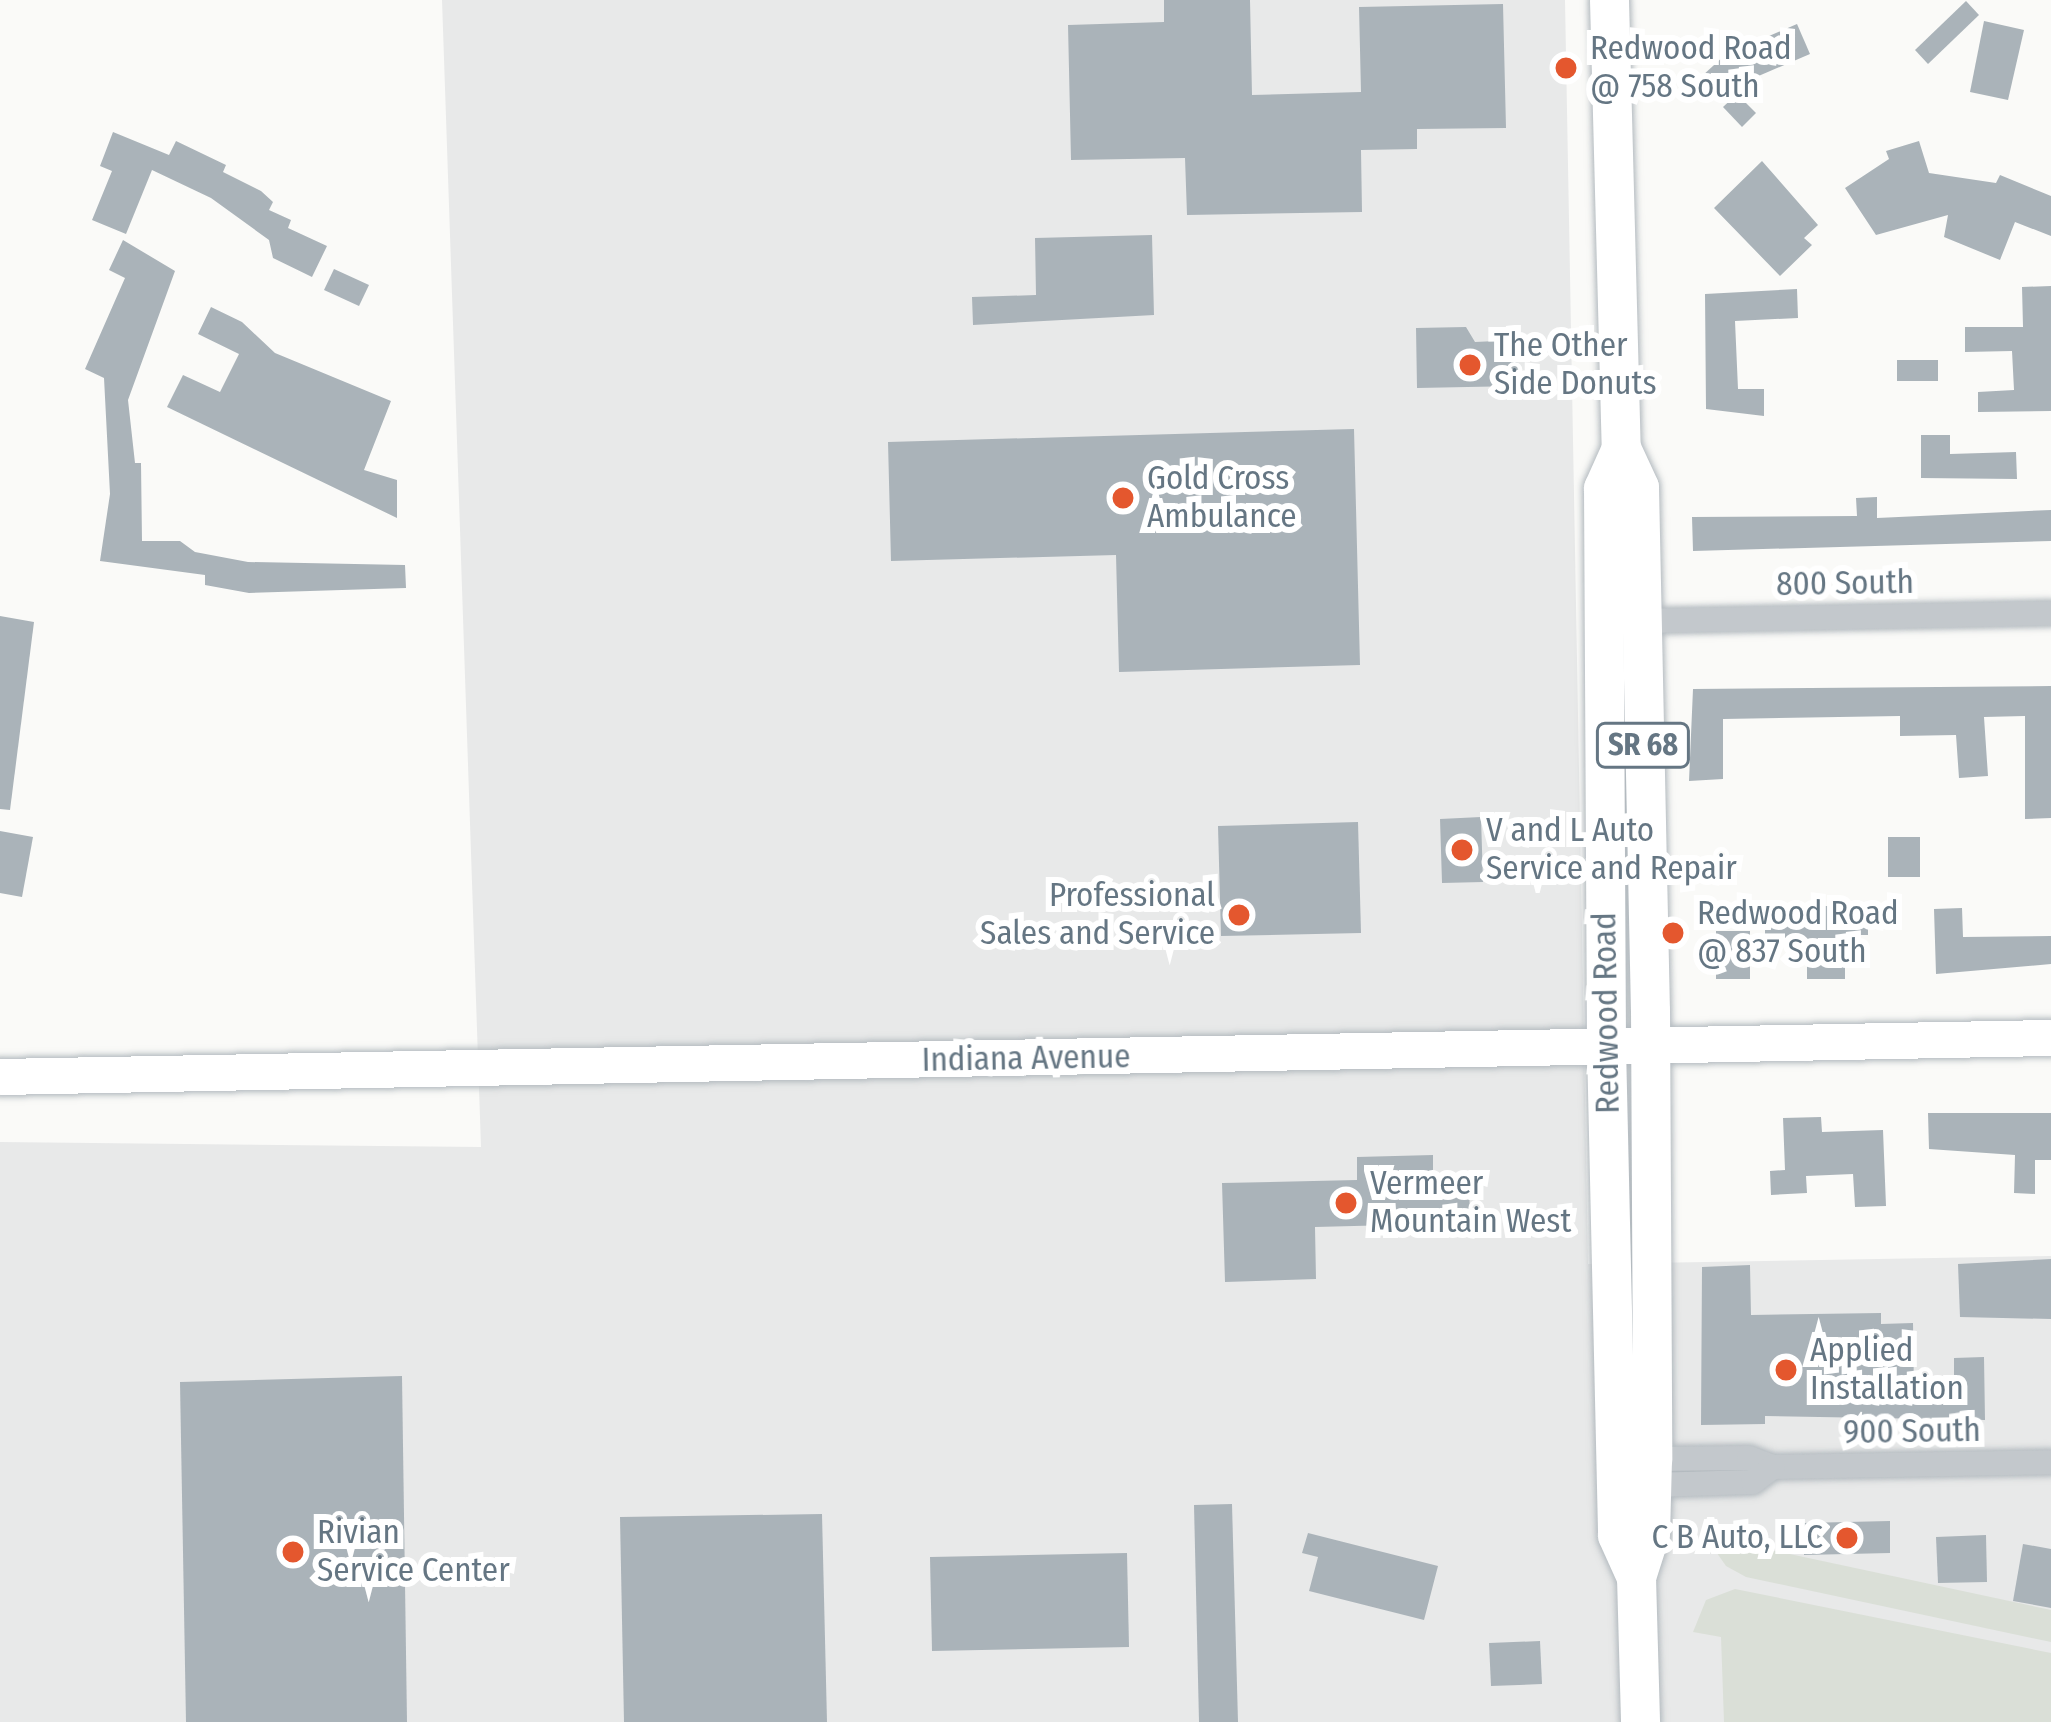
<!DOCTYPE html>
<html>
<head>
<meta charset="utf-8">
<style>
	body { margin:0 }
	#map { position:relative; width:2051px; height:1722px; overflow:hidden; background:#fafaf8; font-family:"Fira Sans Condensed",sans-serif }
	div>[style] { position:absolute }
	[style*='--x'] { left:calc(var(--x)*1px); top:calc(var(--y)*1px); width:calc(var(--w)*1px); rotate:calc(var(--a)*1deg) }
	.built>* { inset:0; background:#e8e9e9 }
	.green>* { inset:0; background:#dadfd7 }
	.building>* { inset:0; background:#aab3b9 }
	.roads { filter:drop-shadow(0 0 3px #b3babf) drop-shadow(0 0 3px #b3babf) }
	.street>* { height:24px; margin:-12px; padding:0 12px; transform-origin:12px; border-radius:12px; background:#c3c8cc }
	.secondary>* { height:36px; margin:-18px; padding:0 18px; transform-origin:18px; border-radius:18px; background:#fff }
	.primary>* { height:39px; margin:-19.5px; padding:0 19.5px; transform-origin:19.5px; border-radius:19.5px; background:#fff }
	.dots>* { width:33px; height:33px; translate:-50% -50%; box-sizing:border-box; border:6px solid #fff; border-radius:50% }
	span { translate:-50% -50%; white-space:nowrap; text-align:center; line-height:1.15; -webkit-text-stroke:12px #fff; paint-order:stroke }
	.shield-label span { padding:3px 9px; background:#fff; border:3px solid; border-radius:9px; -webkit-text-stroke-width:0 }
	.shield-label { font-size:30px; color:#657683; font-weight:700 }
	.poi-label { font-size:33px; color:#657683 }
	.left { translate:0 -50%; text-align:left }
	.right { translate:-100% -50%; text-align:right }
	.street-label { font-size:33px; color:#657683 }
</style>
</head>
<body>
<div id="map">
	<div class="built">
		<i style="clip-path:polygon(442px 0,1565px 0,1588px 1264px,2051px 1256px,2051px 1722px,0 1722px,0 1142px,481px 1147px)"></i>
	</div>
	<div class="green">
		<i style="clip-path:polygon(1705px 1536px,2051px 1610px,2051px 1642px,1746px 1577px,1726px 1566px)"></i>
		<i style="clip-path:polygon(1735px 1589px,2051px 1653px,2051px 1722px,1724px 1722px,1721px 1637px,1693px 1632px,1706px 1600px)"></i>
	</div>
	<div class="building">
		<i style="clip-path:polygon(1164px 0,1250px 0,1252px 95px,1361px 92px,1359px 7px,1503px 4px,1506px 128px,1417px 129px,1417px 149px,1361px 150px,1362px 212px,1187px 215px,1185px 158px,1071px 160px,1068px 25px,1164px 22px)"></i>
		<i style="clip-path:polygon(1966px 1px,1979px 15px,1928px 64px,1915px 50px)"></i>
		<i style="clip-path:polygon(1984px 21px,2024px 30px,2008px 100px,1970px 92px)"></i>
		<i style="clip-path:polygon(1797px 24px,1810px 54px,1719px 93px,1702px 76px,1725px 55px)"></i>
		<i style="clip-path:polygon(1737px 94px,1756px 113px,1742px 127px,1723px 107px)"></i>
		<i style="clip-path:polygon(113px 132px,169px 155px,176px 141px,226px 165px,223px 172px,261px 191px,273px 202px,269px 210px,291px 220px,288px 228px,327px 246px,312px 277px,273px 258px,269px 240px,211px 198px,152px 170px,126px 234px,92px 220px,112px 171px,100px 166px)"></i>
		<i style="clip-path:polygon(1919px 141px,1929px 173px,1996px 183px,2000px 175px,2051px 196px,2051px 236px,2015px 222px,2000px 260px,1944px 237px,1948px 215px,1876px 235px,1845px 188px,1889px 159px,1886px 151px)"></i>
		<i style="clip-path:polygon(1762px 161px,1818px 225px,1804px 238px,1812px 245px,1780px 276px,1714px 208px)"></i>
		<i style="clip-path:polygon(1152px 235px,1154px 315px,973px 325px,972px 297px,1036px 295px,1035px 238px)"></i>
		<i style="clip-path:polygon(123px 240px,175px 271px,128px 400px,135px 463px,141px 463px,142px 541px,180px 541px,195px 552px,248px 562px,405px 565px,406px 588px,249px 593px,205px 585px,205px 575px,100px 561px,110px 494px,104px 378px,85px 369px,125px 278px,109px 270px)"></i>
		<i style="clip-path:polygon(334px 269px,369px 285px,359px 306px,324px 290px)"></i>
		<i style="clip-path:polygon(2051px 286px,2051px 411px,1978px 412px,1978px 392px,2014px 390px,2012px 351px,1965px 352px,1965px 327px,2023px 327px,2022px 287px)"></i>
		<i style="clip-path:polygon(1797px 289px,1798px 318px,1735px 321px,1738px 389px,1764px 389px,1764px 416px,1706px 409px,1705px 294px)"></i>
		<i style="clip-path:polygon(211px 307px,242px 322px,275px 353px,391px 401px,364px 470px,397px 480px,397px 518px,167px 407px,183px 375px,220px 392px,239px 354px,198px 334px)"></i>
		<i style="clip-path:polygon(1466px 327px,1475px 342px,1517px 340px,1518px 386px,1417px 388px,1416px 328px)"></i>
		<i style="clip-path:polygon(1897px 360px,1938px 360px,1938px 381px,1897px 381px)"></i>
		<i style="clip-path:polygon(1354px 429px,1360px 665px,1119px 672px,1116px 555px,891px 561px,888px 442px)"></i>
		<i style="clip-path:polygon(1921px 435px,1950px 435px,1950px 454px,2016px 452px,2017px 479px,1921px 478px)"></i>
		<i style="clip-path:polygon(1877px 497px,1877px 518px,2051px 510px,2051px 541px,1693px 551px,1692px 517px,1857px 516px,1856px 498px)"></i>
		<i style="clip-path:polygon(0 616px,34px 622px,10px 810px,0 809px)"></i>
		<i style="clip-path:polygon(2051px 686px,2051px 818px,2025px 819px,2025px 716px,1984px 717px,1988px 776px,1959px 778px,1956px 735px,1900px 736px,1900px 716px,1723px 719px,1723px 779px,1689px 781px,1693px 689px)"></i>
		<i style="clip-path:polygon(1481px 817px,1483px 882px,1442px 883px,1440px 819px)"></i>
		<i style="clip-path:polygon(1358px 822px,1361px 933px,1221px 936px,1218px 826px)"></i>
		<i style="clip-path:polygon(0 831px,33px 837px,22px 897px,0 893px)"></i>
		<i style="clip-path:polygon(1888px 837px,1920px 837px,1920px 877px,1888px 877px)"></i>
		<i style="clip-path:polygon(1793px 906px,1868px 906px,1868px 935px,1845px 935px,1845px 979px,1807px 979px,1807px 938px,1765px 938px,1765px 917px,1793px 917px)"></i>
		<i style="clip-path:polygon(1962px 908px,1963px 937px,2051px 936px,2051px 964px,1936px 974px,1934px 909px)"></i>
		<i style="clip-path:polygon(1716px 931px,1750px 931px,1750px 979px,1716px 979px)"></i>
		<i style="clip-path:polygon(1928px 1113px,2051px 1113px,2051px 1160px,2035px 1160px,2035px 1194px,2014px 1193px,2015px 1155px,1929px 1149px)"></i>
		<i style="clip-path:polygon(1821px 1117px,1822px 1132px,1883px 1130px,1886px 1206px,1855px 1207px,1853px 1174px,1806px 1176px,1807px 1193px,1771px 1195px,1770px 1171px,1785px 1170px,1783px 1118px)"></i>
		<i style="clip-path:polygon(1433px 1155px,1433px 1177px,1469px 1177px,1470px 1223px,1315px 1227px,1316px 1279px,1225px 1282px,1222px 1183px,1357px 1180px,1357px 1157px)"></i>
		<i style="clip-path:polygon(2051px 1259px,2051px 1319px,1960px 1317px,1958px 1264px)"></i>
		<i style="clip-path:polygon(1750px 1265px,1751px 1315px,1881px 1313px,1881px 1324px,1913px 1323px,1914px 1392px,1954px 1391px,1954px 1358px,1984px 1357px,1985px 1420px,1765px 1416px,1765px 1424px,1701px 1425px,1702px 1267px)"></i>
		<i style="clip-path:polygon(402px 1376px,407px 1722px,186px 1722px,180px 1382px)"></i>
		<i style="clip-path:polygon(1232px 1504px,1238px 1722px,1199px 1722px,1194px 1505px)"></i>
		<i style="clip-path:polygon(822px 1514px,827px 1722px,624px 1722px,620px 1517px)"></i>
		<i style="clip-path:polygon(1890px 1521px,1890px 1553px,1804px 1555px,1803px 1523px)"></i>
		<i style="clip-path:polygon(1308px 1533px,1438px 1566px,1424px 1620px,1309px 1591px,1318px 1557px,1302px 1553px)"></i>
		<i style="clip-path:polygon(1986px 1535px,1987px 1582px,1938px 1583px,1936px 1537px)"></i>
		<i style="clip-path:polygon(2023px 1544px,2051px 1549px,2051px 1608px,2013px 1601px)"></i>
		<i style="clip-path:polygon(1127px 1553px,1129px 1647px,932px 1651px,930px 1557px)"></i>
		<i style="clip-path:polygon(1540px 1641px,1542px 1684px,1491px 1686px,1489px 1643px)"></i>
	</div>
	<div class="roads">
		<div class="street">
			<i style="--x:1640;--y:621;--w:411;--a:-1.1"></i>
			<i style="--x:1652;--y:1459;--w:97;--a:-0.6"></i>
			<i style="--x:1749;--y:1458;--w:26;--a:21"></i>
			<i style="--x:1773;--y:1467;--w:278;--a:-1"></i>
			<i style="--x:1651;--y:1485;--w:102;--a:-1.7"></i>
			<i style="--x:1753;--y:1482;--w:25;--a:-37"></i>
		</div>
		<div class="secondary">
			<i style="--x:0;--y:1077;--w:2051;--a:-1.09"></i>
		</div>
		<div class="primary">
			<i style="--x:1609;--y:0;--w:448;--a:88.5"></i>
			<i style="--x:1621;--y:448;--w:43;--a:65.2"></i>
			<i style="--x:1639;--y:487;--w:523;--a:88.8"></i>
			<i style="--x:1650;--y:1010;--w:449;--a:89.7"></i>
			<i style="--x:1652;--y:1459;--w:74;--a:91.5"></i>
			<i style="--x:1650;--y:1533;--w:46;--a:107.7"></i>
			<i style="--x:1636;--y:1577;--w:145;--a:88.4"></i>
			<i style="--x:1621;--y:448;--w:44;--a:114.2"></i>
			<i style="--x:1603;--y:488;--w:558;--a:89.69"></i>
			<i style="--x:1606;--y:1046;--w:489;--a:88.7"></i>
			<i style="--x:1617;--y:1535;--w:46;--a:65.7"></i>
		</div>
	</div>
	<div class="dots">
		<i style="left:1566px;top:68px;background:#e4572e"></i>
		<i style="left:1470px;top:365px;background:#e4572e"></i>
		<i style="left:1123px;top:498px;background:#e4572e"></i>
		<i style="left:1462px;top:850px;background:#e4572e"></i>
		<i style="left:1239px;top:915px;background:#e4572e"></i>
		<i style="left:1673px;top:933px;background:#e4572e"></i>
		<i style="left:1346px;top:1203px;background:#e4572e"></i>
		<i style="left:1786px;top:1370px;background:#e4572e"></i>
		<i style="left:1847px;top:1538px;background:#e4572e"></i>
		<i style="left:293px;top:1552px;background:#e4572e"></i>
	</div>
	<div class="shield-label">
		<span style="left:1643px;top:745px">SR 68</span>
	</div>
	<div class="poi-label">
		<span class="left" style="left:1590px;top:68px">Redwood Road<br>@ 758 South</span>
		<span class="left" style="left:1494px;top:365px">The Other<br>Side Donuts</span>
		<span class="left" style="left:1147px;top:498px">Gold Cross<br>Ambulance</span>
		<span class="left" style="left:1486px;top:850px">V and L Auto<br>Service and Repair</span>
		<span class="right" style="left:1215px;top:915px">Professional<br>Sales and Service</span>
		<span class="left" style="left:1697px;top:933px">Redwood Road<br>@ 837 South</span>
		<span class="left" style="left:1370px;top:1203px">Vermeer<br>Mountain West</span>
		<span class="left" style="left:1810px;top:1370px">Applied<br>Installation</span>
		<span class="left" style="left:317px;top:1552px">Rivian<br>Service Center</span>
		<span class="right" style="left:1823px;top:1538px">C B Auto, LLC</span>
	</div>
	<div class="street-label">
		<span style="left:1845px;top:584px;rotate:-1deg">800 South</span>
		<span style="left:1607px;top:1013px;rotate:-91deg">Redwood Road</span>
		<span style="left:1026px;top:1059px;rotate:-1deg">Indiana Avenue</span>
		<span style="left:1912px;top:1432px;rotate:-1deg">900 South</span>
	</div>
</div>
</body>
</html>
